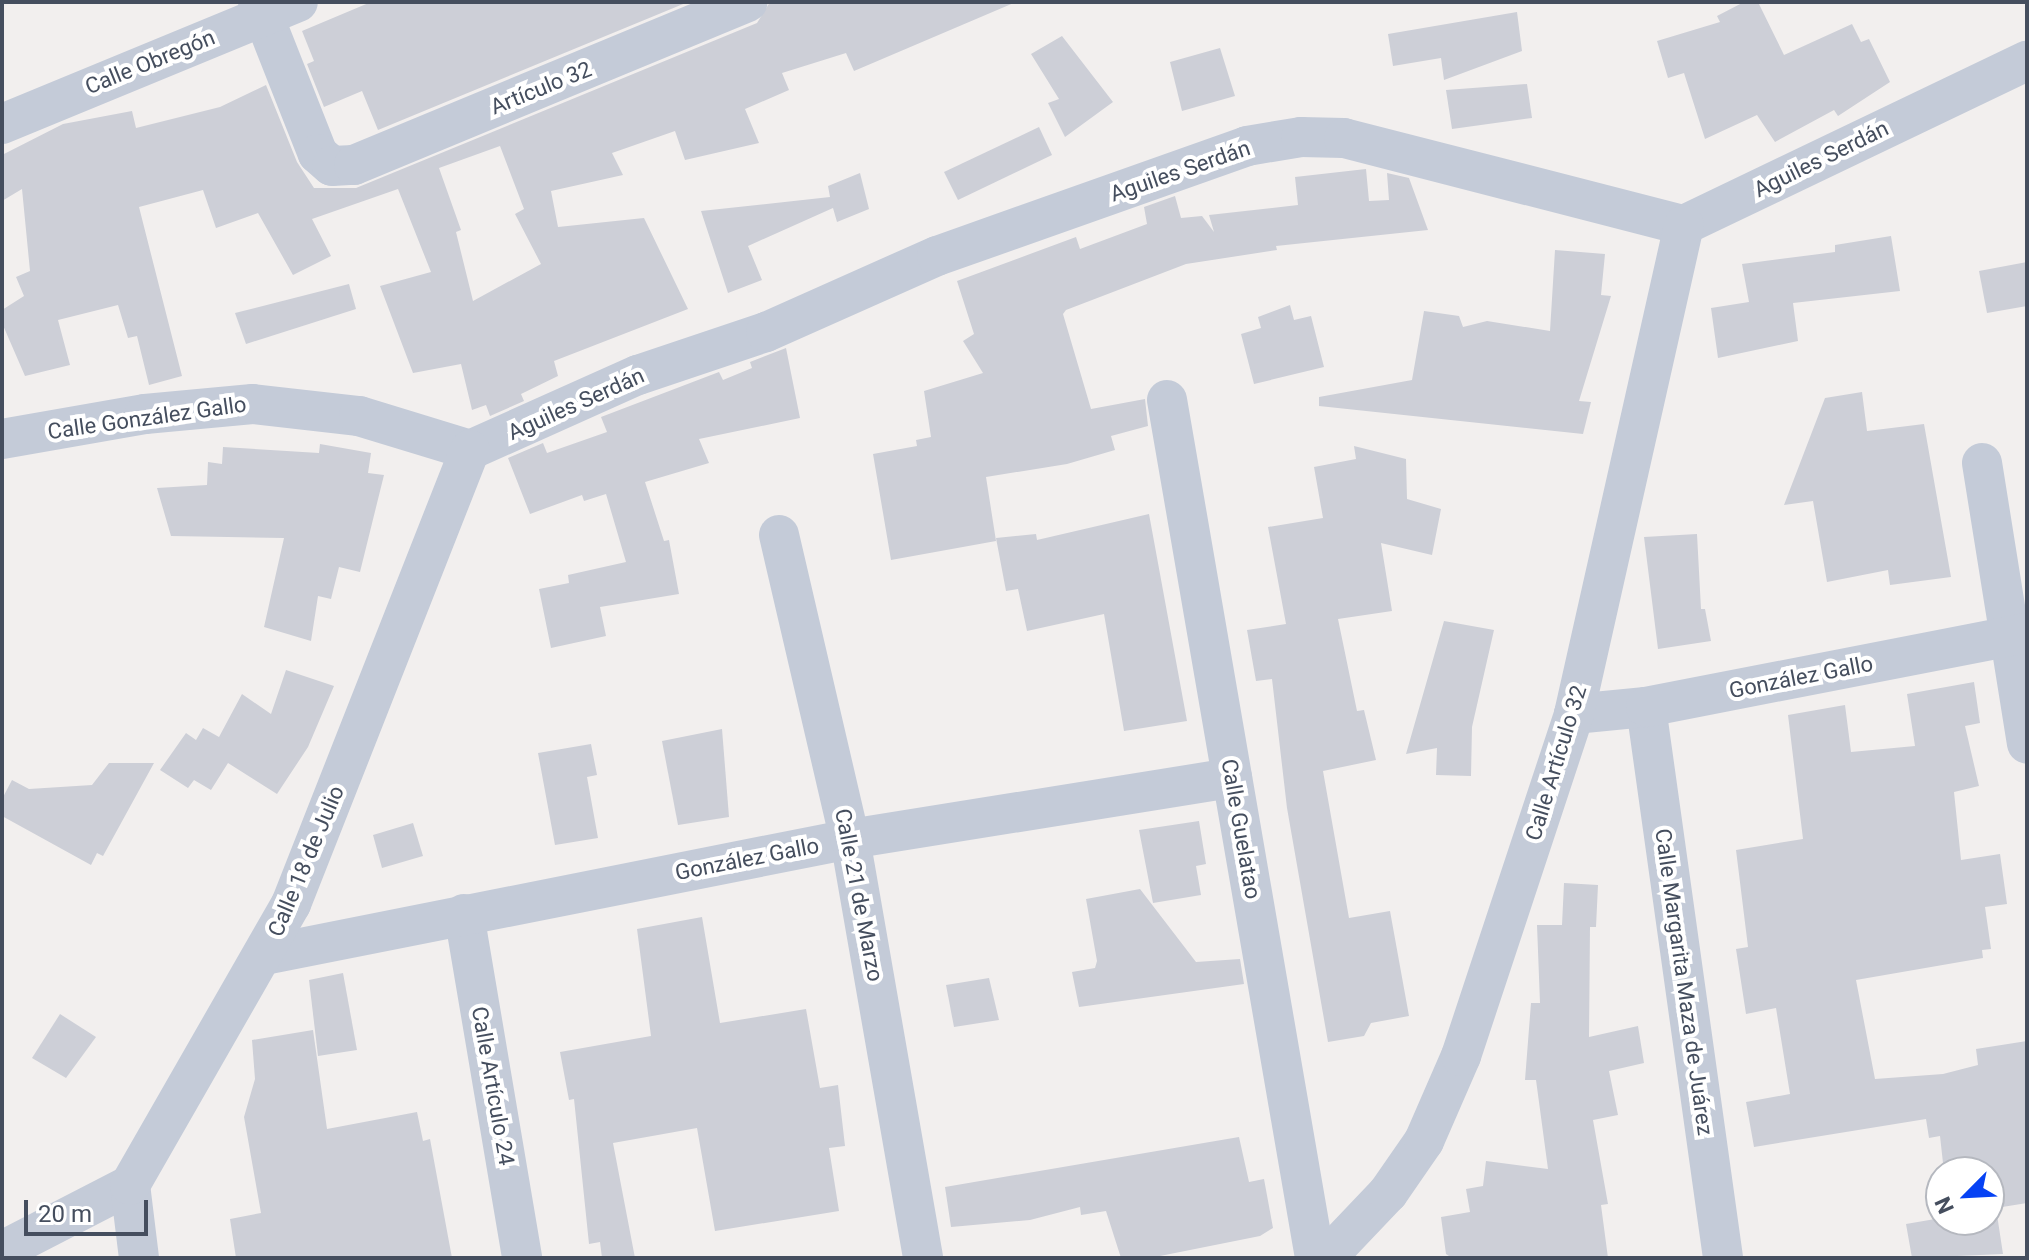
<!DOCTYPE html>
<html>
<head>
<meta charset="utf-8">
<style>
	body { margin:0 }
	#map { position:relative; width:2029px; height:1260px; overflow:hidden; background:#f2efee; font-family:Roboto,sans-serif }
	div>[style] { position:absolute }
	[style*='--x'] { left:calc(var(--x)*1px); top:calc(var(--y)*1px); width:calc(var(--w)*1px); rotate:calc(var(--a)*1deg) }
	.building>* { inset:0; background:#cdcfd7 }
	.minor>* { height:40px; margin:-20px; padding:0 20px; transform-origin:20px; border-radius:20px; background:#c4cbd8 }
	span { translate:-50% -50%; white-space:nowrap; text-align:center; line-height:1.15; -webkit-text-stroke:8px #fff; paint-order:stroke }
	.street-label { font-size:22px; color:#454e5e }
	.frame { position:absolute; inset:0; border:4px solid #454e5e; pointer-events:none }
	.north { position:absolute; left:1925px; top:1156px; width:80px; height:80px; box-sizing:border-box; background:#fff; border:2px solid #b5b8bf; border-radius:50%; rotate:246deg; font-size:22px; font-weight:700; line-height:32px; text-align:center; color:#454e5e }
	.north::after { content:''; display:block; margin:auto; width:28px; height:36px; background:#0642f4; clip-path:polygon(50% 0,100% 100%,50% 72%,0 100%) }
	.scale { position:absolute; left:24px; top:1200px; width:124px; height:36px; box-sizing:border-box; border:4px solid #454e5e; border-top:0; padding-left:10px; font-size:24px; line-height:28px; white-space:nowrap; color:#454e5e; -webkit-text-stroke:6px #fff; paint-order:stroke }
</style>
</head>
<body>
<div id="map">
	<div class="building">
		<i style="clip-path:polygon(371px 2px,688px 2px,378px 130px,362px 91px,324px 107px,307px 64px,314px 61px,302px 31px)"></i>
		<i style="clip-path:polygon(evenodd,770px 2px,1016px 2px,854px 71px,846px 53px,782px 73px,789px 90px,745px 109px,759px 143px,685px 160px,675px 131px,612px 153px,623px 175px,551px 191px,558px 227px,644px 218px,688px 309px,554px 361px,558px 376px,521px 394px,524px 401px,490px 416px,486px 405px,472px 410px,461px 364px,413px 373px,380px 286px,431px 272px,398px 189px,312px 219px,331px 256px,293px 275px,258px 213px,216px 228px,203px 190px,139px 207px,182px 376px,149px 385px,137px 336px,128px 338px,118px 305px,58px 320px,70px 365px,25px 376px,2px 323px,2px 310px,24px 296px,16px 277px,30px 271px,22px 189px,2px 201px,2px 155px,63px 124px,132px 111px,136px 128px,220px 107px,266px 85px,297px 162px,314px 188px,356px 188px,757px 23px,770px 2px,500px 146px,524px 209px,515px 214px,541px 264px,473px 301px,456px 232px,461px 230px,439px 168px,500px 146px)"></i>
		<i style="clip-path:polygon(1744px 2px,1758px 2px,1784px 55px,1852px 24px,1861px 42px,1869px 39px,1890px 82px,1838px 116px,1834px 110px,1775px 142px,1757px 115px,1705px 139px,1684px 73px,1668px 78px,1657px 41px,1720px 22px,1717px 16px)"></i>
		<i style="clip-path:polygon(1517px 12px,1522px 51px,1444px 80px,1441px 58px,1393px 66px,1388px 34px)"></i>
		<i style="clip-path:polygon(1062px 36px,1113px 102px,1065px 137px,1048px 103px,1059px 99px,1031px 54px)"></i>
		<i style="clip-path:polygon(1220px 48px,1235px 96px,1182px 111px,1170px 62px)"></i>
		<i style="clip-path:polygon(1527px 84px,1532px 118px,1452px 129px,1446px 90px)"></i>
		<i style="clip-path:polygon(1039px 127px,1052px 155px,958px 200px,944px 172px)"></i>
		<i style="clip-path:polygon(1366px 169px,1369px 201px,1389px 200px,1387px 173px,1409px 178px,1428px 230px,1276px 246px,1277px 250px,1186px 264px,1066px 310px,1063px 314px,1091px 409px,1145px 399px,1148px 426px,1111px 436px,1115px 450px,1067px 464px,986px 477px,996px 541px,891px 560px,873px 454px,917px 446px,916px 440px,931px 437px,924px 391px,983px 373px,963px 341px,974px 334px,957px 281px,1076px 237px,1080px 249px,1147px 224px,1144px 207px,1175px 196px,1181px 218px,1202px 216px,1214px 232px,1209px 215px,1298px 205px,1295px 177px)"></i>
		<i style="clip-path:polygon(860px 173px,869px 209px,837px 222px,833px 208px,748px 246px,762px 280px,728px 293px,701px 211px,830px 197px,828px 186px)"></i>
		<i style="clip-path:polygon(1891px 236px,1900px 291px,1793px 303px,1798px 341px,1718px 358px,1711px 308px,1749px 302px,1742px 264px,1835px 252px,1835px 245px)"></i>
		<i style="clip-path:polygon(1555px 250px,1605px 254px,1601px 295px,1611px 296px,1579px 401px,1591px 402px,1583px 434px,1319px 406px,1319px 397px,1412px 380px,1424px 311px,1459px 316px,1463px 327px,1487px 321px,1550px 331px)"></i>
		<i style="clip-path:polygon(2027px 262px,2027px 306px,1987px 313px,1979px 271px)"></i>
		<i style="clip-path:polygon(349px 284px,356px 309px,246px 344px,235px 313px)"></i>
		<i style="clip-path:polygon(1290px 305px,1294px 320px,1311px 316px,1324px 367px,1254px 384px,1241px 334px,1261px 328px,1258px 317px)"></i>
		<i style="clip-path:polygon(786px 348px,800px 418px,699px 439px,709px 463px,645px 482px,664px 541px,669px 540px,679px 594px,600px 607px,606px 636px,551px 648px,539px 589px,569px 583px,568px 575px,626px 562px,606px 494px,584px 501px,582px 495px,530px 514px,508px 458px,543px 443px,547px 453px,607px 432px,601px 417px,719px 372px,723px 380px,752px 368px,750px 362px)"></i>
		<i style="clip-path:polygon(1862px 392px,1867px 431px,1924px 424px,1951px 577px,1890px 585px,1888px 570px,1827px 582px,1813px 501px,1784px 505px,1825px 398px)"></i>
		<i style="clip-path:polygon(320px 444px,371px 453px,368px 473px,384px 475px,360px 572px,339px 567px,331px 599px,318px 596px,311px 641px,264px 627px,284px 538px,171px 536px,157px 488px,207px 485px,208px 462px,222px 464px,223px 447px,319px 453px)"></i>
		<i style="clip-path:polygon(1354px 446px,1406px 459px,1407px 499px,1441px 509px,1432px 555px,1381px 543px,1392px 611px,1338px 619px,1357px 711px,1364px 710px,1376px 760px,1323px 771px,1349px 918px,1390px 911px,1409px 1016px,1371px 1023px,1364px 1036px,1328px 1042px,1287px 808px,1272px 679px,1256px 681px,1247px 630px,1286px 624px,1268px 527px,1323px 518px,1314px 467px,1356px 459px)"></i>
		<i style="clip-path:polygon(1149px 514px,1187px 721px,1124px 731px,1104px 614px,1027px 631px,1018px 589px,1006px 591px,996px 538px,1036px 534px,1037px 540px)"></i>
		<i style="clip-path:polygon(1697px 534px,1701px 609px,1705px 609px,1711px 641px,1658px 649px,1644px 537px)"></i>
		<i style="clip-path:polygon(1444px 621px,1494px 630px,1472px 727px,1471px 776px,1436px 775px,1437px 748px,1406px 754px)"></i>
		<i style="clip-path:polygon(286px 670px,334px 686px,308px 747px,277px 794px,228px 763px,211px 790px,194px 780px,188px 788px,160px 770px,186px 733px,196px 740px,203px 728px,219px 737px,242px 694px,271px 714px)"></i>
		<i style="clip-path:polygon(1974px 682px,1980px 723px,1965px 726px,1979px 786px,1954px 792px,1961px 860px,2000px 854px,2007px 904px,1985px 907px,1991px 949px,1982px 950px,1983px 958px,1856px 980px,1875px 1079px,1943px 1074px,1978px 1065px,1976px 1049px,2027px 1041px,2027px 1203px,1996px 1208px,2003px 1254px,1912px 1258px,1906px 1224px,1941px 1218px,1989px 1220px,1989px 1172px,1944px 1172px,1940px 1136px,1929px 1138px,1926px 1119px,1754px 1147px,1746px 1102px,1790px 1094px,1776px 1008px,1746px 1014px,1736px 949px,1748px 947px,1736px 850px,1803px 839px,1788px 715px,1845px 705px,1851px 752px,1915px 746px,1907px 694px)"></i>
		<i style="clip-path:polygon(722px 729px,729px 817px,678px 825px,662px 741px)"></i>
		<i style="clip-path:polygon(591px 744px,597px 775px,587px 777px,598px 838px,555px 845px,538px 753px)"></i>
		<i style="clip-path:polygon(109px 763px,154px 763px,103px 856px,97px 853px,91px 865px,2px 816px,2px 799px,12px 780px,29px 789px,92px 785px)"></i>
		<i style="clip-path:polygon(1199px 821px,1206px 864px,1196px 866px,1201px 895px,1153px 903px,1139px 830px)"></i>
		<i style="clip-path:polygon(413px 823px,423px 856px,382px 868px,373px 835px)"></i>
		<i style="clip-path:polygon(1564px 883px,1598px 885px,1596px 927px,1590px 927px,1589px 1037px,1638px 1026px,1644px 1063px,1609px 1071px,1618px 1115px,1593px 1120px,1608px 1204px,1601px 1205px,1608px 1258px,1452px 1258px,1446px 1254px,1441px 1217px,1470px 1212px,1466px 1189px,1483px 1186px,1486px 1161px,1548px 1169px,1536px 1080px,1525px 1080px,1531px 1003px,1540px 1003px,1537px 925px,1562px 925px)"></i>
		<i style="clip-path:polygon(1140px 889px,1196px 962px,1240px 959px,1244px 984px,1079px 1007px,1072px 972px,1095px 968px,1097px 961px,1086px 899px)"></i>
		<i style="clip-path:polygon(702px 917px,720px 1023px,806px 1009px,820px 1088px,838px 1085px,845px 1146px,829px 1148px,839px 1211px,715px 1231px,697px 1128px,613px 1143px,635px 1258px,602px 1258px,600px 1242px,589px 1244px,574px 1099px,569px 1100px,560px 1052px,651px 1036px,637px 929px)"></i>
		<i style="clip-path:polygon(343px 973px,357px 1050px,318px 1056px,309px 980px)"></i>
		<i style="clip-path:polygon(989px 978px,999px 1020px,954px 1027px,946px 985px)"></i>
		<i style="clip-path:polygon(60px 1014px,96px 1037px,66px 1078px,32px 1058px)"></i>
		<i style="clip-path:polygon(313px 1030px,327px 1129px,417px 1112px,423px 1141px,430px 1139px,452px 1258px,236px 1258px,230px 1219px,261px 1213px,244px 1117px,255px 1079px,252px 1040px)"></i>
		<i style="clip-path:polygon(1239px 1137px,1249px 1182px,1264px 1179px,1273px 1228px,1260px 1236px,1150px 1258px,1121px 1258px,1106px 1211px,1081px 1215px,1080px 1207px,1030px 1220px,951px 1227px,945px 1187px)"></i>
	</div>
	<div class="minor">
		<i style="--x:258;--y:2;--w:163;--a:68.5"></i>
		<i style="--x:318;--y:154;--w:18;--a:41"></i>
		<i style="--x:332;--y:166;--w:22;--a:-3"></i>
		<i style="--x:354;--y:165;--w:426;--a:-22.5"></i>
		<i style="--x:2;--y:124;--w:320;--a:-22.4"></i>
		<i style="--x:1167;--y:400;--w:871;--a:80.21"></i>
		<i style="--x:2;--y:439;--w:145;--a:-9.9"></i>
		<i style="--x:145;--y:414;--w:108;--a:-5.3"></i>
		<i style="--x:253;--y:404;--w:107;--a:6.5"></i>
		<i style="--x:359;--y:416;--w:116;--a:17"></i>
		<i style="--x:470;--y:450;--w:184;--a:-24.1"></i>
		<i style="--x:638;--y:375;--w:135;--a:-18.6"></i>
		<i style="--x:766;--y:332;--w:187;--a:-24"></i>
		<i style="--x:937;--y:256;--w:329;--a:-19.5"></i>
		<i style="--x:1247;--y:146;--w:55;--a:-9.5"></i>
		<i style="--x:1301;--y:137;--w:43;--a:1.3"></i>
		<i style="--x:1344;--y:138;--w:351;--a:14.4"></i>
		<i style="--x:1684;--y:225;--w:380;--a:-25.6"></i>
		<i style="--x:1982;--y:463;--w:284;--a:80.9"></i>
		<i style="--x:779;--y:535;--w:312;--a:76.9"></i>
		<i style="--x:850;--y:839;--w:425;--a:80.1"></i>
		<i style="--x:1646;--y:707;--w:556;--a:82.04"></i>
		<i style="--x:1574;--y:714;--w:72;--a:-5.6"></i>
		<i style="--x:1646;--y:707;--w:388;--a:-11"></i>
		<i style="--x:464;--y:914;--w:349;--a:80.4"></i>
		<i style="--x:265;--y:955;--w:596;--a:-11.22"></i>
		<i style="--x:850;--y:839;--w:387;--a:-9.1"></i>
		<i style="--x:2;--y:1251;--w:144;--a:-27.3"></i>
		<i style="--x:139;--y:1258;--w:74;--a:-97"></i>
		<i style="--x:130;--y:1185;--w:324;--a:-60.2"></i>
		<i style="--x:291;--y:904;--w:488;--a:-68.5"></i>
		<i style="--x:1326;--y:1258;--w:90;--a:-46.4"></i>
		<i style="--x:1388;--y:1193;--w:63;--a:-55.3"></i>
		<i style="--x:1424;--y:1141;--w:93;--a:-66.5"></i>
		<i style="--x:1461;--y:1056;--w:360;--a:-71.7"></i>
		<i style="--x:1574;--y:714;--w:501;--a:-77.32"></i>
	</div>
	<div class="street-label">
		<span style="left:150px;top:62px;rotate:-22deg">Calle Obregón</span>
		<span style="left:541px;top:88px;rotate:-22deg">Artículo 32</span>
		<span style="left:1821px;top:159px;rotate:-26deg">Aguiles Serdán</span>
		<span style="left:1180px;top:171px;rotate:-19deg">Aguiles Serdán</span>
		<span style="left:576px;top:404px;rotate:-24deg">Aguiles Serdán</span>
		<span style="left:147px;top:418px;rotate:-8deg">Calle González Gallo</span>
		<span style="left:1801px;top:677px;rotate:-11deg">González Gallo</span>
		<span style="left:1556px;top:763px;rotate:-73deg">Calle Artículo 32</span>
		<span style="left:1241px;top:829px;rotate:80deg">Calle Guelatao</span>
		<span style="left:747px;top:859px;rotate:-11deg">González Gallo</span>
		<span style="left:306px;top:861px;rotate:-67deg">Calle 18 de Julio</span>
		<span style="left:859px;top:895px;rotate:79deg">Calle 21 de Marzo</span>
		<span style="left:1684px;top:982px;rotate:82deg">Calle Margarita Maza de Juárez</span>
		<span style="left:493px;top:1086px;rotate:80deg">Calle Artículo 24</span>
	</div>
	<div class="frame"></div>
	<div class="north">N</div>
	<div class="scale">20 m</div>
</div>
</body>
</html>
